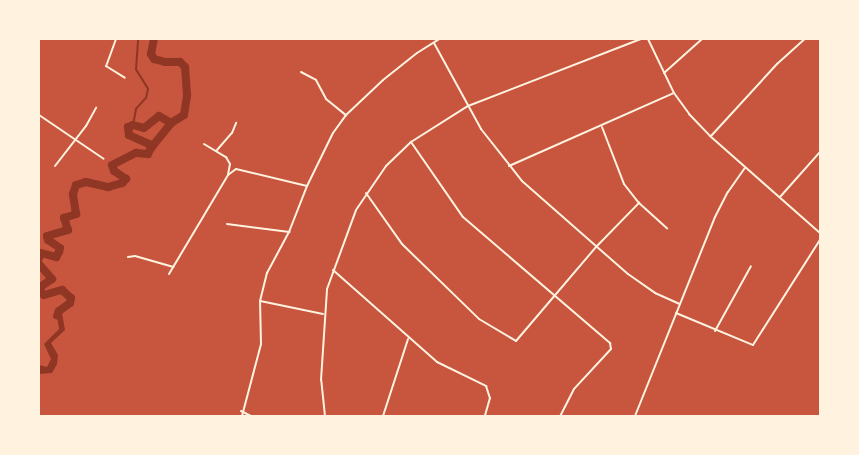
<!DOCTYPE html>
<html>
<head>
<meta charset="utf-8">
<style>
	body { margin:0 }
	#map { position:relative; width:859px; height:455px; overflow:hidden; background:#c8553d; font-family:Roboto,sans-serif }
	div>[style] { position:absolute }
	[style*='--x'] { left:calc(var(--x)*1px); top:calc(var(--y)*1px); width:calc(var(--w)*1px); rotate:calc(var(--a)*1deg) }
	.water>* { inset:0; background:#8f3625 }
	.stream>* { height:1.5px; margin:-0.75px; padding:0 0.75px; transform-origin:0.75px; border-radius:0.75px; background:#8f3625 }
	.river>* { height:8px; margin:-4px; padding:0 4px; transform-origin:4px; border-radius:4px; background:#8f3625 }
	.minor>* { height:2px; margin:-1px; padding:0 1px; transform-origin:1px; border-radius:1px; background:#fff3e0 }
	span { translate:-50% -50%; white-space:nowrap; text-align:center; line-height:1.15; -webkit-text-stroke:5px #fff3e0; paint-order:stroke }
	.frame { position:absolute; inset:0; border:40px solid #fff3e0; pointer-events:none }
</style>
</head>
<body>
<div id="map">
	<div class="water">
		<i style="clip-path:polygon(56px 309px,65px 311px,62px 313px,65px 330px,51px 343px,58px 355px,57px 364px,52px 373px,39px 374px,39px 365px,47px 367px,51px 359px,44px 344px,59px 329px)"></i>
	</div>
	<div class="stream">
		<i style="--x:133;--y:125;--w:16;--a:-79"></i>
		<i style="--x:136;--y:109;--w:15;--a:-48"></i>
		<i style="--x:146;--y:98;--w:9;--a:-77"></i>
		<i style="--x:148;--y:89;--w:22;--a:-122"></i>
		<i style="--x:136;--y:70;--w:30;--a:-86"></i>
	</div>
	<div class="river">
		<i style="--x:151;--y:148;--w:32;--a:-51"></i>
		<i style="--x:39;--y:258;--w:5;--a:-68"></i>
		<i style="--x:41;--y:253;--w:16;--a:15"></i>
		<i style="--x:56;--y:257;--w:6;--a:-59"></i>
		<i style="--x:59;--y:252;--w:4;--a:-76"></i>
		<i style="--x:60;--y:248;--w:14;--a:-146"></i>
		<i style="--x:48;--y:240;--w:4;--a:-104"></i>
		<i style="--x:47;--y:236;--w:22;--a:-16"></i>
		<i style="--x:68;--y:230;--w:13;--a:-108"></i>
		<i style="--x:64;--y:218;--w:13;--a:-18"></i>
		<i style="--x:76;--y:214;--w:20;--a:-99"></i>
		<i style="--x:73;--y:194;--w:9;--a:-72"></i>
		<i style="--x:76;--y:185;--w:10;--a:-17"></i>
		<i style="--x:86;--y:182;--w:23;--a:13"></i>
		<i style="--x:108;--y:187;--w:15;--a:-16"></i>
		<i style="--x:122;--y:183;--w:6;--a:-45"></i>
		<i style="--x:126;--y:179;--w:14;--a:-146"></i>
		<i style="--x:114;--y:171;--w:6;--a:-108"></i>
		<i style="--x:112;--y:165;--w:27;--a:-27"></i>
		<i style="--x:136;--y:153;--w:12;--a:5"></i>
		<i style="--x:148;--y:154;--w:7;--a:-63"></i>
		<i style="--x:151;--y:148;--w:4;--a:-117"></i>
		<i style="--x:149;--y:144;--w:22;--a:-156"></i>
		<i style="--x:129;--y:135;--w:8;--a:-97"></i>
		<i style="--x:128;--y:127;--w:5;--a:-22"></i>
		<i style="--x:133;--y:125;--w:11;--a:15"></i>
		<i style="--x:144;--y:128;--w:19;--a:-39"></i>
		<i style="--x:159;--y:116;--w:14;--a:30"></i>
		<i style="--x:171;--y:123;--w:15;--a:-32"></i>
		<i style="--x:184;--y:115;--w:20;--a:-81"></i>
		<i style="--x:187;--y:95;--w:28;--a:-94"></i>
		<i style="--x:185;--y:67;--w:7;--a:-135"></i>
		<i style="--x:180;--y:62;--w:15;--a:180"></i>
		<i style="--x:165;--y:62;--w:11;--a:-165"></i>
		<i style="--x:154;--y:59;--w:6;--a:-121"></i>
		<i style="--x:151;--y:54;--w:15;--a:-79"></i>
		<i style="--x:39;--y:264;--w:20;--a:49"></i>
		<i style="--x:52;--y:279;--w:14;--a:146"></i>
		<i style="--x:40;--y:287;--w:5;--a:79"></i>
		<i style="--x:41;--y:292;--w:4;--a:45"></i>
		<i style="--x:44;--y:295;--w:19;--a:-16"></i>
		<i style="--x:62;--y:290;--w:12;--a:42"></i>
		<i style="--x:71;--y:298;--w:5;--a:101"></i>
		<i style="--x:70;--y:303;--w:14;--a:144"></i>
		<i style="--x:59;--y:311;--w:5;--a:112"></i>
	</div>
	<div class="minor">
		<i style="--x:116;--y:39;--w:29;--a:110"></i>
		<i style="--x:106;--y:66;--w:22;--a:32"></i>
		<i style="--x:648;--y:39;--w:60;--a:64.3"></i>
		<i style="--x:674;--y:93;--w:26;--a:54"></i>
		<i style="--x:689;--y:114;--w:30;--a:46"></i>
		<i style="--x:710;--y:136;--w:147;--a:41.4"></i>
		<i style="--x:434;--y:43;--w:98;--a:61.3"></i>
		<i style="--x:481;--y:129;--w:66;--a:51.7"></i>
		<i style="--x:522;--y:181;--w:141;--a:41.3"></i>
		<i style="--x:628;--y:274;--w:33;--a:35"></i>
		<i style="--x:655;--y:293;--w:27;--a:24"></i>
		<i style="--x:301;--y:72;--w:17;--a:28"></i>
		<i style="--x:316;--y:80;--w:21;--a:62"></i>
		<i style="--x:326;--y:99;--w:26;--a:39"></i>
		<i style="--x:664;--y:73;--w:51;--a:-41.8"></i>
		<i style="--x:39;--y:115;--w:78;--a:34.1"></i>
		<i style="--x:602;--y:127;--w:61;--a:68.9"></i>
		<i style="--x:624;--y:184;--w:24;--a:52"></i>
		<i style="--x:639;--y:203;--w:38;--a:42"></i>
		<i style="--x:711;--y:136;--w:98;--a:-47.5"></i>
		<i style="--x:777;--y:64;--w:38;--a:-42"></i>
		<i style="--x:411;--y:142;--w:91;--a:55.3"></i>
		<i style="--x:463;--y:217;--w:194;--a:40.6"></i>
		<i style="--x:610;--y:343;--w:6;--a:81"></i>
		<i style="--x:611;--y:349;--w:54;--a:132.8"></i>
		<i style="--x:574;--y:389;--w:30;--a:117"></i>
		<i style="--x:204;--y:144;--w:26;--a:31"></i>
		<i style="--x:226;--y:157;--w:8;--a:60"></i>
		<i style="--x:230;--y:164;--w:10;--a:101"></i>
		<i style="--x:217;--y:150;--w:23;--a:-49"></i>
		<i style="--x:232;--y:133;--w:11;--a:-68"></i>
		<i style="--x:55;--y:166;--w:51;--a:-52.2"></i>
		<i style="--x:86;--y:126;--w:21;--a:-61"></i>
		<i style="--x:509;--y:166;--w:180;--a:-23.9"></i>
		<i style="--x:366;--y:193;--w:62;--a:54.8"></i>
		<i style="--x:402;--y:244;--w:107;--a:44.2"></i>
		<i style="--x:479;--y:319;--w:43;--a:30.7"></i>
		<i style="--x:516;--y:341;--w:123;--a:-49.6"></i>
		<i style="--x:596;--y:247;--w:62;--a:-45.7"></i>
		<i style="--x:780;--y:197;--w:60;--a:-48.4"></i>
		<i style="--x:227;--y:224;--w:63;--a:7.4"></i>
		<i style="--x:128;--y:257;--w:7;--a:-8"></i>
		<i style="--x:135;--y:256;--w:40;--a:16"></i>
		<i style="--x:333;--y:270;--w:139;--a:41.5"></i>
		<i style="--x:437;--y:362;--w:55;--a:26.1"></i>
		<i style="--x:486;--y:386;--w:13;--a:72"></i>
		<i style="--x:490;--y:398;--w:19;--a:106"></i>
		<i style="--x:169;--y:274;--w:115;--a:-59.2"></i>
		<i style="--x:228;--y:175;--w:10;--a:-37"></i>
		<i style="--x:236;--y:169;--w:73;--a:13.5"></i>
		<i style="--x:676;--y:313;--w:83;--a:22.6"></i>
		<i style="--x:753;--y:345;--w:125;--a:-57.5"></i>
		<i style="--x:323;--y:314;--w:64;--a:-168.3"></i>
		<i style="--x:260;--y:301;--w:29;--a:-76"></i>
		<i style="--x:267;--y:273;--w:47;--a:-61.8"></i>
		<i style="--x:289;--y:232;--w:49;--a:-68.6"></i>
		<i style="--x:307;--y:186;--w:59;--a:-63.9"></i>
		<i style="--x:333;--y:133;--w:22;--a:-54"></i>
		<i style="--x:346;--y:115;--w:51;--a:-43.4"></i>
		<i style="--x:383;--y:80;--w:43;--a:-38.5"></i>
		<i style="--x:417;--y:53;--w:26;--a:-32"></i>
		<i style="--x:715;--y:331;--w:74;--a:-61"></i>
		<i style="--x:241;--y:411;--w:11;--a:27"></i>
		<i style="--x:242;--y:416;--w:74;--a:-75.2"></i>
		<i style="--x:261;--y:344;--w:43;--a:-91.3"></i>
		<i style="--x:325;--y:416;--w:36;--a:-96"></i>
		<i style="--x:321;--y:380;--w:91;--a:-86.2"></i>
		<i style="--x:327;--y:289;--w:84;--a:-69.8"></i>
		<i style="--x:356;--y:210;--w:53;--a:-55.7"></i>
		<i style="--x:386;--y:166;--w:35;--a:-44"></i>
		<i style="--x:411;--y:142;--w:67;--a:-32.3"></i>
		<i style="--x:468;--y:106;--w:186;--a:-21.2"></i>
		<i style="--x:383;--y:416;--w:81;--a:-72"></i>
		<i style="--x:635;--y:416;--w:214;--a:-68.1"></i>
		<i style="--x:715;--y:217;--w:28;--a:-63"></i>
		<i style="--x:728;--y:192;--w:29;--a:-55"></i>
	</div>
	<div class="frame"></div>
</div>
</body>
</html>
